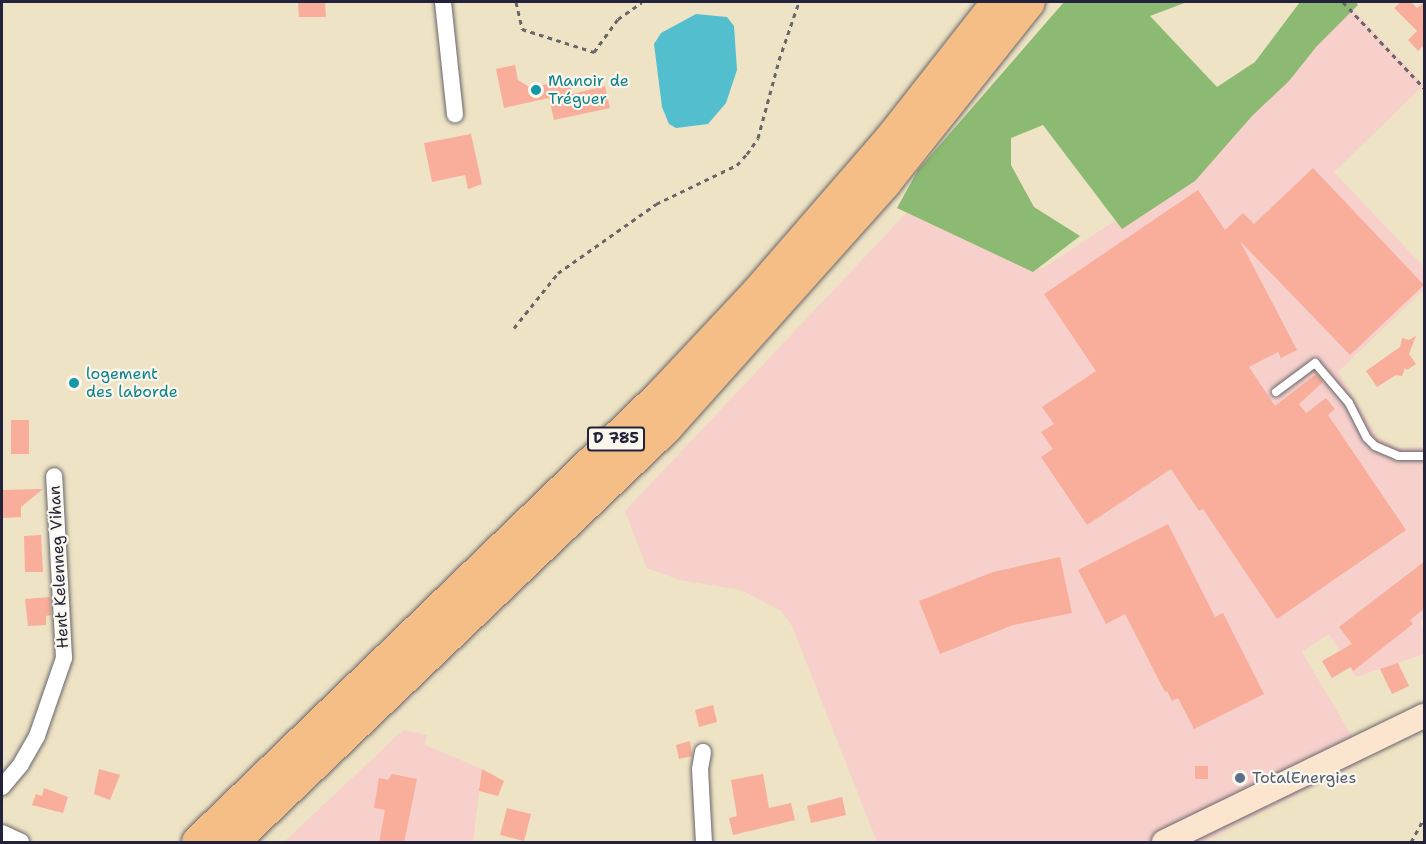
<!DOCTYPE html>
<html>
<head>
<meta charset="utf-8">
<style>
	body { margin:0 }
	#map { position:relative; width:1426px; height:844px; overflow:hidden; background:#eee3c4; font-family:"Shantell Sans",sans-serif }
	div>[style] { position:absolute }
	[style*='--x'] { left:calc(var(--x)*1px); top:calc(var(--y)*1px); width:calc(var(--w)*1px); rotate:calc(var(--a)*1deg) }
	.built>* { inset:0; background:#f7d0cc }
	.forest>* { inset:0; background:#8cba72 }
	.water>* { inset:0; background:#53bfce }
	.building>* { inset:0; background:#f8ae9b }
	.path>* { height:3px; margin-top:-1.5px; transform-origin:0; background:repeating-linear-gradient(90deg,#69666b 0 4.5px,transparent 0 9px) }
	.roads { filter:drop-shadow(0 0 2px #69666b) drop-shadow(0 0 2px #69666b) }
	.lane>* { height:8px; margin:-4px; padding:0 4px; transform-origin:4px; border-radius:4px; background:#fff }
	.street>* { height:16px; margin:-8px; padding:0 8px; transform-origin:8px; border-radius:8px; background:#fff }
	.secondary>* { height:24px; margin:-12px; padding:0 12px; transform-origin:12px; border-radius:12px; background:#fbe5cf }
	.highway>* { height:32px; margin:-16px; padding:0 16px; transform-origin:16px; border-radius:16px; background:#f6be87 }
	.dots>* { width:16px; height:16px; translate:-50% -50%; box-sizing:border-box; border:3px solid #fbf7ec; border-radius:50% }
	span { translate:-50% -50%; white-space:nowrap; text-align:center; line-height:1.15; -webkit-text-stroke:4.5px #fbf7ec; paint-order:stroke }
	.shield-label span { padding:2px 4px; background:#fbf7ec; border:2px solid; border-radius:4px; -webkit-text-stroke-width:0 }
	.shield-label { font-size:15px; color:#22223b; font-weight:700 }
	.culture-label { font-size:16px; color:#0d838f }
	.left { translate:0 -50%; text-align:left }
	.street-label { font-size:16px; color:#22223b }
	.service-label { font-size:16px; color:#4e5e75 }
	.frame { position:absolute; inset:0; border:3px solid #22223b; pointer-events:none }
</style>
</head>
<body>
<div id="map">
	<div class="built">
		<i style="clip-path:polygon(1346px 2px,1424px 85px,1334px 172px,1424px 267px,1424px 289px,1338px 372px,1377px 437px,1399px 448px,1422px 447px,1424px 451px,1424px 615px,1421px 623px,1424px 631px,1424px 654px,1356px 677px,1329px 634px,1302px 652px,1366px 760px,1203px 842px,877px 842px,792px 626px,781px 611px,741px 590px,680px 580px,647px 568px,625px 511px,910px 209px,1042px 269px,1172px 183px)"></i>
		<i style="clip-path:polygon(403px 730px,427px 735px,425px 745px,482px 769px,473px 842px,284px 842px)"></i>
	</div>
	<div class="forest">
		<i style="clip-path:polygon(1064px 2px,1187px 2px,1150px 16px,1217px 87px,1255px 62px,1300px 2px,1356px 2px,1358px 5px,1317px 46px,1289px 81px,1252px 116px,1195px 181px,1122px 229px,1043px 125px,1011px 138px,1011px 165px,1034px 207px,1080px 236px,1033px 272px,897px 208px,918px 170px)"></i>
	</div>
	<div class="water">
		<i style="clip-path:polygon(696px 14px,727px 17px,734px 26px,737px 70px,726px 103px,708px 124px,676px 128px,669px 124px,662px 107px,654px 44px,661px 33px)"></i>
	</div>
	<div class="building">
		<i style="clip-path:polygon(298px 2px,325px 2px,326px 17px,299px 17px)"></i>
		<i style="clip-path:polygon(1401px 2px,1411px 2px,1417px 8px,1425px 2px,1425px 44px,1418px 51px,1408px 40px,1417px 31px,1394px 8px)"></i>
		<i style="clip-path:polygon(515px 65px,518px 80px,529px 87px,569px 81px,572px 94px,605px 86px,610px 108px,554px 120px,549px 98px,504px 108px,496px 69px)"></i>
		<i style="clip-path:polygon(471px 134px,482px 184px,468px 189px,465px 175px,432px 182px,424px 143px)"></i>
		<i style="clip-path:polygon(1313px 168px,1424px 285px,1350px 355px,1240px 241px,1297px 350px,1281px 358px,1278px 352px,1249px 367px,1275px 406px,1316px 374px,1323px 382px,1299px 404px,1306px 413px,1326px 398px,1335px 409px,1328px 415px,1406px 530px,1277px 619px,1203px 509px,1199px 511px,1171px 469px,1087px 525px,1041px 457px,1053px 449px,1041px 432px,1054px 424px,1042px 407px,1096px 371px,1044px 294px,1198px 190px,1225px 230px,1243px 213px,1254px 224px)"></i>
		<i style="clip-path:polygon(1416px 336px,1409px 354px,1416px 364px,1407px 370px,1405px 368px,1402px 376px,1396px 375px,1377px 387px,1366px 371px,1400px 347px,1402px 338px,1409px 340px)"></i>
		<i style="clip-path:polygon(11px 420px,29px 420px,29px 454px,11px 454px)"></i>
		<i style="clip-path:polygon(43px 489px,21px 507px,21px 517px,2px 518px,2px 490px)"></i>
		<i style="clip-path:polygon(1168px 524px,1215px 617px,1223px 613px,1264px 694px,1194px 729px,1178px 698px,1172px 701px,1167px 691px,1165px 692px,1125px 614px,1106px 624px,1078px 570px)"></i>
		<i style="clip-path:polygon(41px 535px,43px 572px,25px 572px,24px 536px)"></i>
		<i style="clip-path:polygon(1060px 557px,1072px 613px,1013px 625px,940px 654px,919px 601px,993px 572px)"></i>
		<i style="clip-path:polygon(1425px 561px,1425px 608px,1410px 620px,1413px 624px,1353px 671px,1351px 667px,1332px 678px,1322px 661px,1352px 644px,1339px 627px)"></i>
		<i style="clip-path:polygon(50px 597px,51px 615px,46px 616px,46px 625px,28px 626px,25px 599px)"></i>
		<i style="clip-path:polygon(1398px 663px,1409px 686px,1392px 694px,1380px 669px)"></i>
		<i style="clip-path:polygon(713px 705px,717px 722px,699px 727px,695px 710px)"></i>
		<i style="clip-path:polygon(690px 741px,692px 756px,679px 759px,676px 745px)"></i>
		<i style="clip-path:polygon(1195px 766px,1208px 766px,1208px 779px,1195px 779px)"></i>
		<i style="clip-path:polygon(99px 769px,120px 775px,110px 800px,94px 794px)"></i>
		<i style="clip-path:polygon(482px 769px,504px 781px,498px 796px,479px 791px)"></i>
		<i style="clip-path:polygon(392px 774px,417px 779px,404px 843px,379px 843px,385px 810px,374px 808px,379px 778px,388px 780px)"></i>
		<i style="clip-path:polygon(763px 774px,769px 808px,791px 803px,795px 820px,733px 835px,729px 818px,737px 816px,731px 780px)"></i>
		<i style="clip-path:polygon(44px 788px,68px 797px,63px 813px,32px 805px,36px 794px,42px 796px)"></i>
		<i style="clip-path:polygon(842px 797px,846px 815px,811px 823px,807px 806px)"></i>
		<i style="clip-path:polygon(507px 808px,531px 814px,524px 841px,500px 835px)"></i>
	</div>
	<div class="path">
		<i style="--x:516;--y:2;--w:28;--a:77"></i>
		<i style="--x:522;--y:29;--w:76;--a:17.7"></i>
		<i style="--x:594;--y:52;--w:41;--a:-54"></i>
		<i style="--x:618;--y:19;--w:29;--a:-35"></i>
		<i style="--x:1343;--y:2;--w:118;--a:46.7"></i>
		<i style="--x:514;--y:328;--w:70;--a:-51.3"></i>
		<i style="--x:558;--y:273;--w:120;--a:-35.1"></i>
		<i style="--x:656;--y:204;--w:90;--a:-25.7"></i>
		<i style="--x:737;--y:165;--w:15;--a:-48"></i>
		<i style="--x:747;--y:154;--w:19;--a:-55"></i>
		<i style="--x:758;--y:138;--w:81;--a:-74.9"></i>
		<i style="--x:779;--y:60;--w:61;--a:-71"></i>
		<i style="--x:1411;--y:842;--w:26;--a:-61"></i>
	</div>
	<div class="roads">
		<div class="lane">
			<i style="--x:1276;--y:392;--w:49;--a:-36.6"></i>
			<i style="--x:1315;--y:363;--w:52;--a:49.6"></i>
			<i style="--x:1349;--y:403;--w:39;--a:63"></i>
			<i style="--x:1367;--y:438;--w:11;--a:45"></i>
			<i style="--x:1375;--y:446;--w:25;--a:23"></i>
			<i style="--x:1398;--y:456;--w:26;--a:0"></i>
		</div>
		<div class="street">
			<i style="--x:443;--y:2;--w:113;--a:83.9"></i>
			<i style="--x:703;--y:752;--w:17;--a:100"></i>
			<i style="--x:700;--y:769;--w:73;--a:86.9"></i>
			<i style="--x:2;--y:787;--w:30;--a:-50"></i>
			<i style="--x:21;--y:764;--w:32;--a:-60"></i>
			<i style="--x:37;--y:736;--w:83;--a:-70.9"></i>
			<i style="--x:64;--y:658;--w:182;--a:-93.1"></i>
			<i style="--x:2;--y:833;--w:21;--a:25"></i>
		</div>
		<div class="secondary">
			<i style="--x:1164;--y:842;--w:289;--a:-25.9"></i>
		</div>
		<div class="highway">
			<i style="--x:198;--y:842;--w:644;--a:-43.99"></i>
			<i style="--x:661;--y:395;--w:139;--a:-46.8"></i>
			<i style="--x:756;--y:294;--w:208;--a:-49.1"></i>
			<i style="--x:892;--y:137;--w:172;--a:-51.9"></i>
			<i style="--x:233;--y:842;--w:600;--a:-43.72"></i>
			<i style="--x:667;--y:427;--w:327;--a:-48.2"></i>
			<i style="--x:885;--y:183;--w:231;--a:-51.5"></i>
		</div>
	</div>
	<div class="dots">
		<i style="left:536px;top:90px;background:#0f9aa8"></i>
		<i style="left:74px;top:383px;background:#0f9aa8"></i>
		<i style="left:1240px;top:778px;background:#5c6f8a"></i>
	</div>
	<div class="shield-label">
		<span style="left:616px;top:439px">D 785</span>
	</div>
	<div class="culture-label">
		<span class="left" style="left:548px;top:90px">Manoir de<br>Tréguer</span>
		<span class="left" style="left:86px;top:383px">logement<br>des laborde</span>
	</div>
	<div class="street-label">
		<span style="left:59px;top:567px;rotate:-93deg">Hent Kelenneg Vihan</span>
	</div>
	<div class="service-label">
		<span class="left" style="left:1252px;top:778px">TotalEnergies</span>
	</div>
	<div class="frame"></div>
</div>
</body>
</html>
